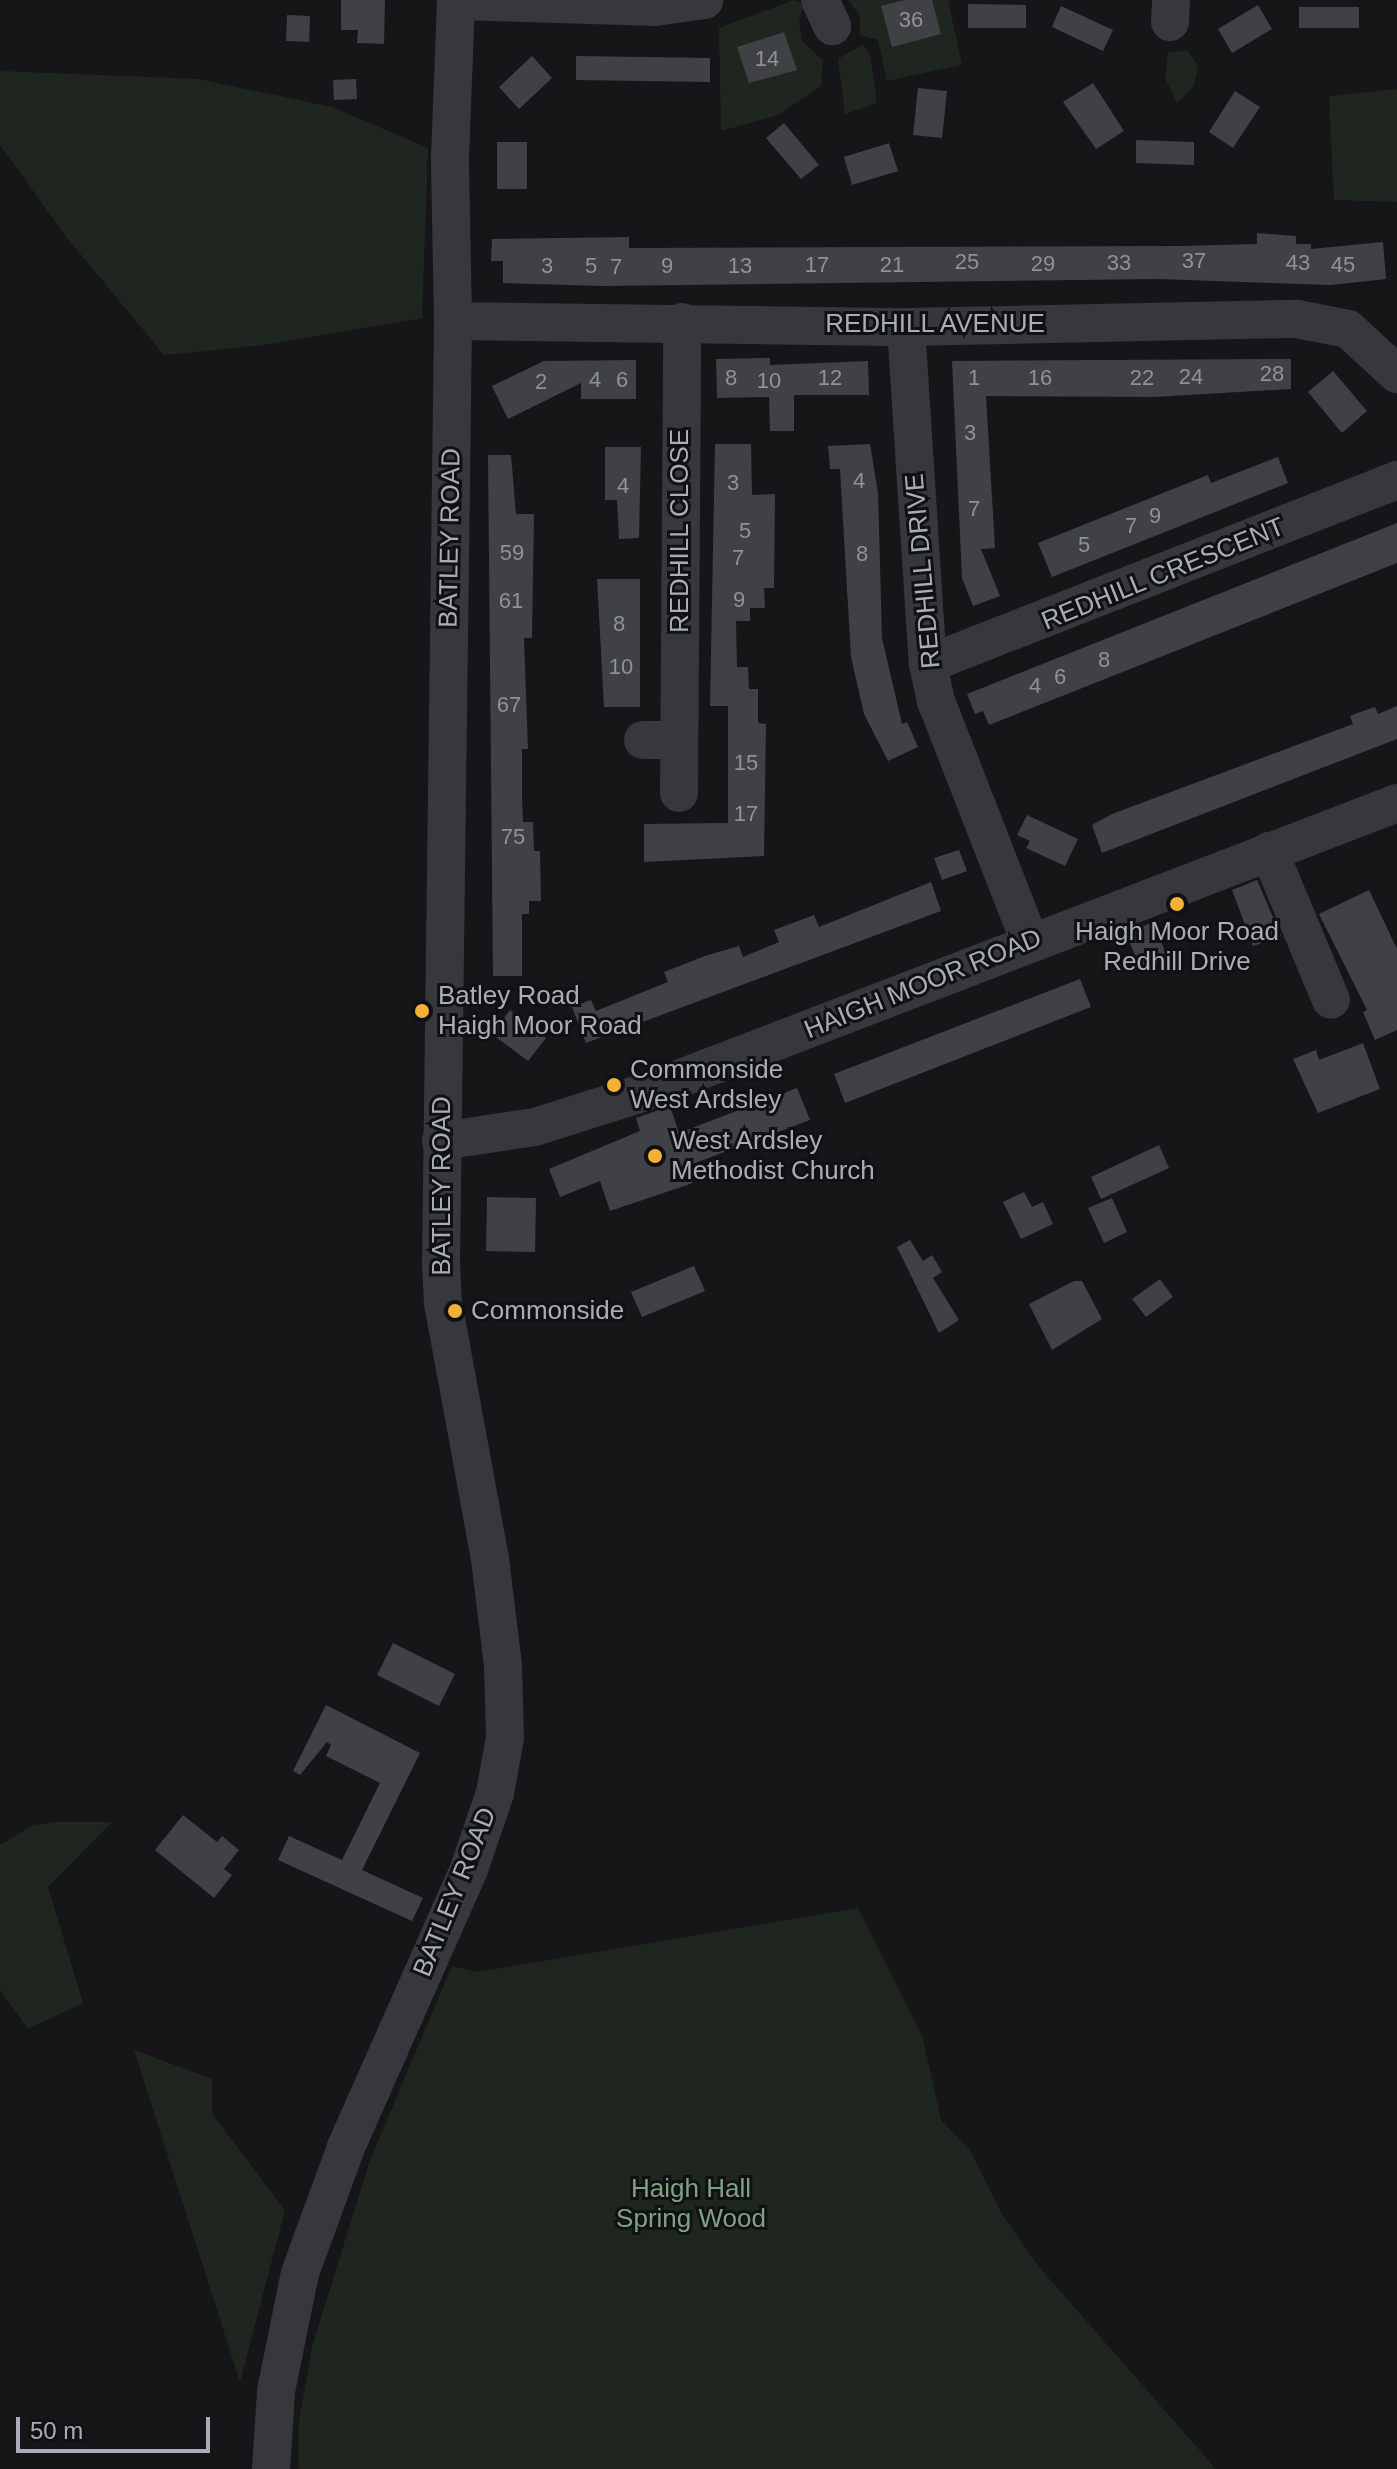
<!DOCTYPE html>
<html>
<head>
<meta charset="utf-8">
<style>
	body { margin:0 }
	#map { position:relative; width:1397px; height:2469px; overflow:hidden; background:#161618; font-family:Arial,sans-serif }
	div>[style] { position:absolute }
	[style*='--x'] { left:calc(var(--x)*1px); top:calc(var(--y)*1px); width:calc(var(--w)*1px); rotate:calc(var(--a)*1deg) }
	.green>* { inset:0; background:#1e261f }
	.building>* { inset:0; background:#404145 }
	.minor>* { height:38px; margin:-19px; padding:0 19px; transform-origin:19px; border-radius:19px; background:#37383d }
	.dots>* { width:22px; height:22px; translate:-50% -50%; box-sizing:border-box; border:4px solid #111113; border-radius:50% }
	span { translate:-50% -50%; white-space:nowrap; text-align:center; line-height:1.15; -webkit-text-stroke:6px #111113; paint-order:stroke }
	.number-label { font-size:22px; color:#8e929b }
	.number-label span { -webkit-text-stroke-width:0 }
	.street-label { font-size:26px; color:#a8adb8 }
	.poi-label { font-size:26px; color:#a8adb8 }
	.left { translate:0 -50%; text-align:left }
	.park-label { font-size:26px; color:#7fa381 }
	.scale { position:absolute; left:16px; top:2417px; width:194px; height:36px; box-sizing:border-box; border:4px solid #a8adb8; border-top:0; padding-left:10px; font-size:24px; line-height:28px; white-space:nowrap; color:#a8adb8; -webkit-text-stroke:6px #111113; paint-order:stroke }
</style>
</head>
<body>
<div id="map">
	<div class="green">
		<i style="clip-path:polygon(794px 0,804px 3px,799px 23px,802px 41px,823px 60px,821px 86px,778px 115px,721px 131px,719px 28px)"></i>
		<i style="clip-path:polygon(848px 0,948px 0,962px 65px,887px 81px,878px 40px,860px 35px,860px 16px)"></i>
		<i style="clip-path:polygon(862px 45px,870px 53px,877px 103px,845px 114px,838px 59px)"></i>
		<i style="clip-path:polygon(1187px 50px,1197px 64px,1197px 74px,1193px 87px,1177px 103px,1165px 78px,1168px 53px)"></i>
		<i style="clip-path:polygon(0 71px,198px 79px,332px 107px,428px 148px,422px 318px,264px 345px,164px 355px,68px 239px,0 145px)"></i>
		<i style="clip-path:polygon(1397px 89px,1397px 202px,1334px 200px,1329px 96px)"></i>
		<i style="clip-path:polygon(56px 1822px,112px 1822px,48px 1887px,83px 2003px,28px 2029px,0 1990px,0 1845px,34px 1825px)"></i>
		<i style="clip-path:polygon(858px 1908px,923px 2038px,941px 2120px,970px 2150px,1003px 2216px,1039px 2267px,1216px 2469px,299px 2469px,298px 2427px,312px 2347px,370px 2160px,452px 1966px,478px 1972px)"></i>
		<i style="clip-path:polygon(134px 2050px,212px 2079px,212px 2114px,285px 2210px,240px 2382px)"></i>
	</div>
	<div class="building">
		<i style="clip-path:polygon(341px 0,385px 0,384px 44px,357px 43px,358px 30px,341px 30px)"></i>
		<i style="clip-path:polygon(905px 0,932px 0,941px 34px,892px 47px,881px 6px)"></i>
		<i style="clip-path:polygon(968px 4px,1026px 5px,1026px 28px,968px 28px)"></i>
		<i style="clip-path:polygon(1258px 5px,1272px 29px,1232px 53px,1218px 29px)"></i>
		<i style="clip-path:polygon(1061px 6px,1113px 30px,1103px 51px,1052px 27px)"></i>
		<i style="clip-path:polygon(1299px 7px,1359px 7px,1359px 28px,1299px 28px)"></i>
		<i style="clip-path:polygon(287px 15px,310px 16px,309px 42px,286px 41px)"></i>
		<i style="clip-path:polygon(784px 32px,797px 70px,749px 83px,737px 47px)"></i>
		<i style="clip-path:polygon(532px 56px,552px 78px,519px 109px,499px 87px)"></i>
		<i style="clip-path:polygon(576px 56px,710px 58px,710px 82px,576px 80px)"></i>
		<i style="clip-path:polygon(356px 79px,357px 99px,334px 100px,333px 80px)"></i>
		<i style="clip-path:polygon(1093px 83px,1124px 131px,1096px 149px,1063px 102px)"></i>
		<i style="clip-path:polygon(918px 88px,947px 91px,942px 138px,913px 135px)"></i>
		<i style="clip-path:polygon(1235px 91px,1260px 107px,1233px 148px,1209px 132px)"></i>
		<i style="clip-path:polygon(784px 123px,819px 165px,801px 179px,766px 138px)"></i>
		<i style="clip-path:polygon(1136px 140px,1194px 142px,1194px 165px,1136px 163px)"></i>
		<i style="clip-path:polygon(497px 142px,527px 142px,527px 189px,497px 189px)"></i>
		<i style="clip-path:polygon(889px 143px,898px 171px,852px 185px,844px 157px)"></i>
		<i style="clip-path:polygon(1257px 233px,1296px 236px,1296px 244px,1311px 244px,1311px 249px,1383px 242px,1386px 279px,1331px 285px,1158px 279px,603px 286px,503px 283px,503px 261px,491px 261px,492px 239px,629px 237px,629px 248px,1180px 246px,1257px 244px)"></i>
		<i style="clip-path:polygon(770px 358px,770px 365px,868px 361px,869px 395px,794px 395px,794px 431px,770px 431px,769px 397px,717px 398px,716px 359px)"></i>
		<i style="clip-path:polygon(1291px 359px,1291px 389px,1155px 397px,986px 396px,995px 548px,981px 549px,1000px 596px,973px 606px,962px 578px,952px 361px)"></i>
		<i style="clip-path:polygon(636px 360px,636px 399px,581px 399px,581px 383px,508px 419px,492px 386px,544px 361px)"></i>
		<i style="clip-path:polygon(1333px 371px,1367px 411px,1342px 433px,1308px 392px)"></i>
		<i style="clip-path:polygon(715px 444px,751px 444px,752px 495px,775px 494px,774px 588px,764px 588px,765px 608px,750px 608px,750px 621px,736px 621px,737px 667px,748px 667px,749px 689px,758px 689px,758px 723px,766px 724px,764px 856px,644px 862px,644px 824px,728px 823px,728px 706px,710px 706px)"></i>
		<i style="clip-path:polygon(870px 444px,878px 493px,882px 638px,902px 724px,907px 722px,918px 747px,888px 761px,864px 714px,851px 657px,840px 469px,830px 469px,828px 446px)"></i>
		<i style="clip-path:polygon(605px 447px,641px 447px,639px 538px,619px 539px,617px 500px,605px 500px)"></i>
		<i style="clip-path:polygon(488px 455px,511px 455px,516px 514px,534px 514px,532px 638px,524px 638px,528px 749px,522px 749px,522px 797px,523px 822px,533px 822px,534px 851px,540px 851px,541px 901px,529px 901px,529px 914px,522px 914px,522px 976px,493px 976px)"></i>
		<i style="clip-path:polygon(1278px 457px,1288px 483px,1052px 577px,1038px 543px,1208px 475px,1211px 483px)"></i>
		<i style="clip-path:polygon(1397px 523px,1397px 563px,989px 725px,983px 711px,975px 714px,967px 694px)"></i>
		<i style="clip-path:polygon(597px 579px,640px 579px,640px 707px,604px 707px)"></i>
		<i style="clip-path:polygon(1397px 706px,1397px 739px,1102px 853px,1092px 825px,1112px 814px,1353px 724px,1350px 716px,1363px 711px,1375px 707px,1378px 714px)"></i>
		<i style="clip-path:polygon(1027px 815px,1078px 839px,1065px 866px,1026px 848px,1030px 841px,1017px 835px)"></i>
		<i style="clip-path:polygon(959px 850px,967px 871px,942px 880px,934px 858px)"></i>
		<i style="clip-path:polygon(1257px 880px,1281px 936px,1253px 946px,1232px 890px)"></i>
		<i style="clip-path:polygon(931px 882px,941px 911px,586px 1043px,572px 1007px,591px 1000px,596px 1011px,668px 982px,664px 972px,705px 956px,739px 946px,743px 957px,779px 942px,774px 930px,814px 915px,819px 927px)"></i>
		<i style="clip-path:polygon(1369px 890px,1397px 949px,1397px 1030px,1375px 1040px,1363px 1012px,1367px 1010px,1319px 914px)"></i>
		<i style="clip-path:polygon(1153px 922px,1167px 956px,1140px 967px,1126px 934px)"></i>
		<i style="clip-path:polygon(1080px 979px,1091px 1007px,845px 1103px,834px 1074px)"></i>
		<i style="clip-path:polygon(510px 1010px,546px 1038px,528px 1061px,492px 1034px)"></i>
		<i style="clip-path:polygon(1363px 1043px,1380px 1089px,1318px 1113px,1293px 1059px,1316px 1050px,1319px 1060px)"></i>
		<i style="clip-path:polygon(797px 1088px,810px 1120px,687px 1166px,693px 1183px,610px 1211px,600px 1181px,560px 1197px,549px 1169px,640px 1131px,636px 1118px,670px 1106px,679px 1133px)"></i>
		<i style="clip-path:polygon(1159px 1145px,1169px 1168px,1101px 1199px,1091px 1177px)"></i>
		<i style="clip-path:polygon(1024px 1192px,1032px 1207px,1043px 1202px,1053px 1224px,1021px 1239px,1003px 1202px)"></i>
		<i style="clip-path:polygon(487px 1197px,536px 1198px,535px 1252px,486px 1251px)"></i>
		<i style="clip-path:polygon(1112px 1198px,1127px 1232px,1104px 1243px,1088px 1208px)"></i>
		<i style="clip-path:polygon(910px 1240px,923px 1261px,932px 1255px,942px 1272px,933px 1278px,959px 1320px,939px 1333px,897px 1247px)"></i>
		<i style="clip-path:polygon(694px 1266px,705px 1291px,642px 1317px,631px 1292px)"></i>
		<i style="clip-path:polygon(1160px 1279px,1173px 1297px,1146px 1317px,1132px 1299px)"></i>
		<i style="clip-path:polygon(1074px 1281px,1082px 1281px,1102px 1319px,1052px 1350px,1029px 1304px)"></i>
		<i style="clip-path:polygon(393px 1643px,455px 1674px,439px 1706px,377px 1675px)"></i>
		<i style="clip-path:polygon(326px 1705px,420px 1753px,362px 1870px,423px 1898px,412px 1921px,278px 1860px,289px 1836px,342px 1860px,380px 1783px,326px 1756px,331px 1745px,327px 1742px,300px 1775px,293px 1771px)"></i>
		<i style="clip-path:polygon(183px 1815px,217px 1842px,222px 1836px,239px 1850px,224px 1869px,232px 1875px,214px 1898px,155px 1850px)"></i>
	</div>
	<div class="minor">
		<i style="--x:820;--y:0;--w:29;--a:65"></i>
		<i style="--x:456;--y:1;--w:199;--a:1.7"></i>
		<i style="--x:655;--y:7;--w:50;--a:-8"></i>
		<i style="--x:1170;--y:22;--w:22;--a:-87"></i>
		<i style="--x:453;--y:321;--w:453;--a:0.8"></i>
		<i style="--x:906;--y:327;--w:391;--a:-1.2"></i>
		<i style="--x:1297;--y:319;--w:52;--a:11.1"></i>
		<i style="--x:1348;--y:329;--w:67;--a:42.6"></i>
		<i style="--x:906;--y:327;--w:338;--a:86.3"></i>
		<i style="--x:928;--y:664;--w:38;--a:78"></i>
		<i style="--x:936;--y:701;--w:259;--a:68.7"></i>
		<i style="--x:928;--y:664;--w:504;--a:-21.42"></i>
		<i style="--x:643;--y:740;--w:36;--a:0"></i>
		<i style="--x:679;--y:793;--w:471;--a:-89.6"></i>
		<i style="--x:1269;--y:851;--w:161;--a:67.4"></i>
		<i style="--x:441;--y:1141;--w:95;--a:-8.5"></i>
		<i style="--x:535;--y:1127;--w:112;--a:-17.6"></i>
		<i style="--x:642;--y:1093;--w:809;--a:-21.01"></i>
		<i style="--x:271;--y:2469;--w:78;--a:-86.3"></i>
		<i style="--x:276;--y:2391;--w:120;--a:-78.5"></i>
		<i style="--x:300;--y:2273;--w:134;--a:-69.9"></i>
		<i style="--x:346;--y:2147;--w:304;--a:-66.1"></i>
		<i style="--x:469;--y:1869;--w:80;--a:-71.1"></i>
		<i style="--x:495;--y:1793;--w:56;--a:-79.7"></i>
		<i style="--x:505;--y:1738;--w:73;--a:-91.6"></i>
		<i style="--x:503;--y:1665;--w:107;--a:-97"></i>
		<i style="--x:490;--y:1559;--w:260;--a:-100.4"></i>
		<i style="--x:443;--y:1303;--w:38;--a:-93"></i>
		<i style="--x:441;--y:1265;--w:944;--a:-89.27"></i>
		<i style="--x:453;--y:321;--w:163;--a:-91.1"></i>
		<i style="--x:450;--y:158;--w:158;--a:-87.8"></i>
	</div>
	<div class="dots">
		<i style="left:1177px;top:904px;background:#f2b134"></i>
		<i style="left:422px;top:1011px;background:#f2b134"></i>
		<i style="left:614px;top:1085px;background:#f2b134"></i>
		<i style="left:655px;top:1156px;background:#f2b134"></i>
		<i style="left:455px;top:1311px;background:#f2b134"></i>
	</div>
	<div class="number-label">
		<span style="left:911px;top:20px">36</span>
		<span style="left:767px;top:59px">14</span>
		<span style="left:1194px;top:261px">37</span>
		<span style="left:967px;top:262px">25</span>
		<span style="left:1119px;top:263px">33</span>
		<span style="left:1298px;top:263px">43</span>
		<span style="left:1043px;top:264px">29</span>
		<span style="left:817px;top:265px">17</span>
		<span style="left:892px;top:265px">21</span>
		<span style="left:1343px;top:265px">45</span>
		<span style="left:547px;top:266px">3</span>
		<span style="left:591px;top:266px">5</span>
		<span style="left:667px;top:266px">9</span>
		<span style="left:740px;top:266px">13</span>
		<span style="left:616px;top:267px">7</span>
		<span style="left:1272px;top:374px">28</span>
		<span style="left:1191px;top:377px">24</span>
		<span style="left:731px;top:378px">8</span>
		<span style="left:830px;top:378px">12</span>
		<span style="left:974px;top:378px">1</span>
		<span style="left:1040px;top:378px">16</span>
		<span style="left:1142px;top:378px">22</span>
		<span style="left:595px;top:380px">4</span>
		<span style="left:622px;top:380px">6</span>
		<span style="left:769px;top:381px">10</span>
		<span style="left:541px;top:382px">2</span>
		<span style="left:970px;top:433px">3</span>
		<span style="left:859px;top:481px">4</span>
		<span style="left:733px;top:483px">3</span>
		<span style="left:623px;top:486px">4</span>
		<span style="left:974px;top:509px">7</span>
		<span style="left:1155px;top:516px">9</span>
		<span style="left:1131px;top:526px">7</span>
		<span style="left:745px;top:531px">5</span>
		<span style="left:1084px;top:545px">5</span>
		<span style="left:512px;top:553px">59</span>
		<span style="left:862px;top:554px">8</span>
		<span style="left:738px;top:558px">7</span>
		<span style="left:739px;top:600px">9</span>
		<span style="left:511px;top:601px">61</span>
		<span style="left:619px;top:624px">8</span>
		<span style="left:1104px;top:660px">8</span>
		<span style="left:621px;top:667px">10</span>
		<span style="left:1060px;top:677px">6</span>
		<span style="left:1035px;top:686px">4</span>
		<span style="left:509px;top:705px">67</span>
		<span style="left:746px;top:763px">15</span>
		<span style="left:746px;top:814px">17</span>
		<span style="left:513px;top:837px">75</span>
	</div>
	<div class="street-label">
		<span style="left:935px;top:324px">REDHILL AVENUE</span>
		<span style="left:680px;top:531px;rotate:-90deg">REDHILL CLOSE</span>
		<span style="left:450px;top:538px;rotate:-89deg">BATLEY ROAD</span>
		<span style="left:923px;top:571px;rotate:-95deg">REDHILL DRIVE</span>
		<span style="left:1163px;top:574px;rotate:-22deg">REDHILL CRESCENT</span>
		<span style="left:923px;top:984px;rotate:-22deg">HAIGH MOOR ROAD</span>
		<span style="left:442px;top:1186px;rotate:-90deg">BATLEY ROAD</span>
		<span style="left:455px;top:1892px;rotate:-68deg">BATLEY ROAD</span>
	</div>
	<div class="poi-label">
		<span style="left:1177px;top:947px">Haigh Moor Road<br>Redhill Drive</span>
		<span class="left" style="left:438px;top:1011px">Batley Road<br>Haigh Moor Road</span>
		<span class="left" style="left:630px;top:1085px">Commonside<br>West Ardsley</span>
		<span class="left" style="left:671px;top:1156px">West Ardsley<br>Methodist Church</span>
		<span class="left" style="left:471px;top:1311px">Commonside</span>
	</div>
	<div class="park-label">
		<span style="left:691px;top:2204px">Haigh Hall<br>Spring Wood</span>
	</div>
	<div class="scale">50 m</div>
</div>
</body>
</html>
